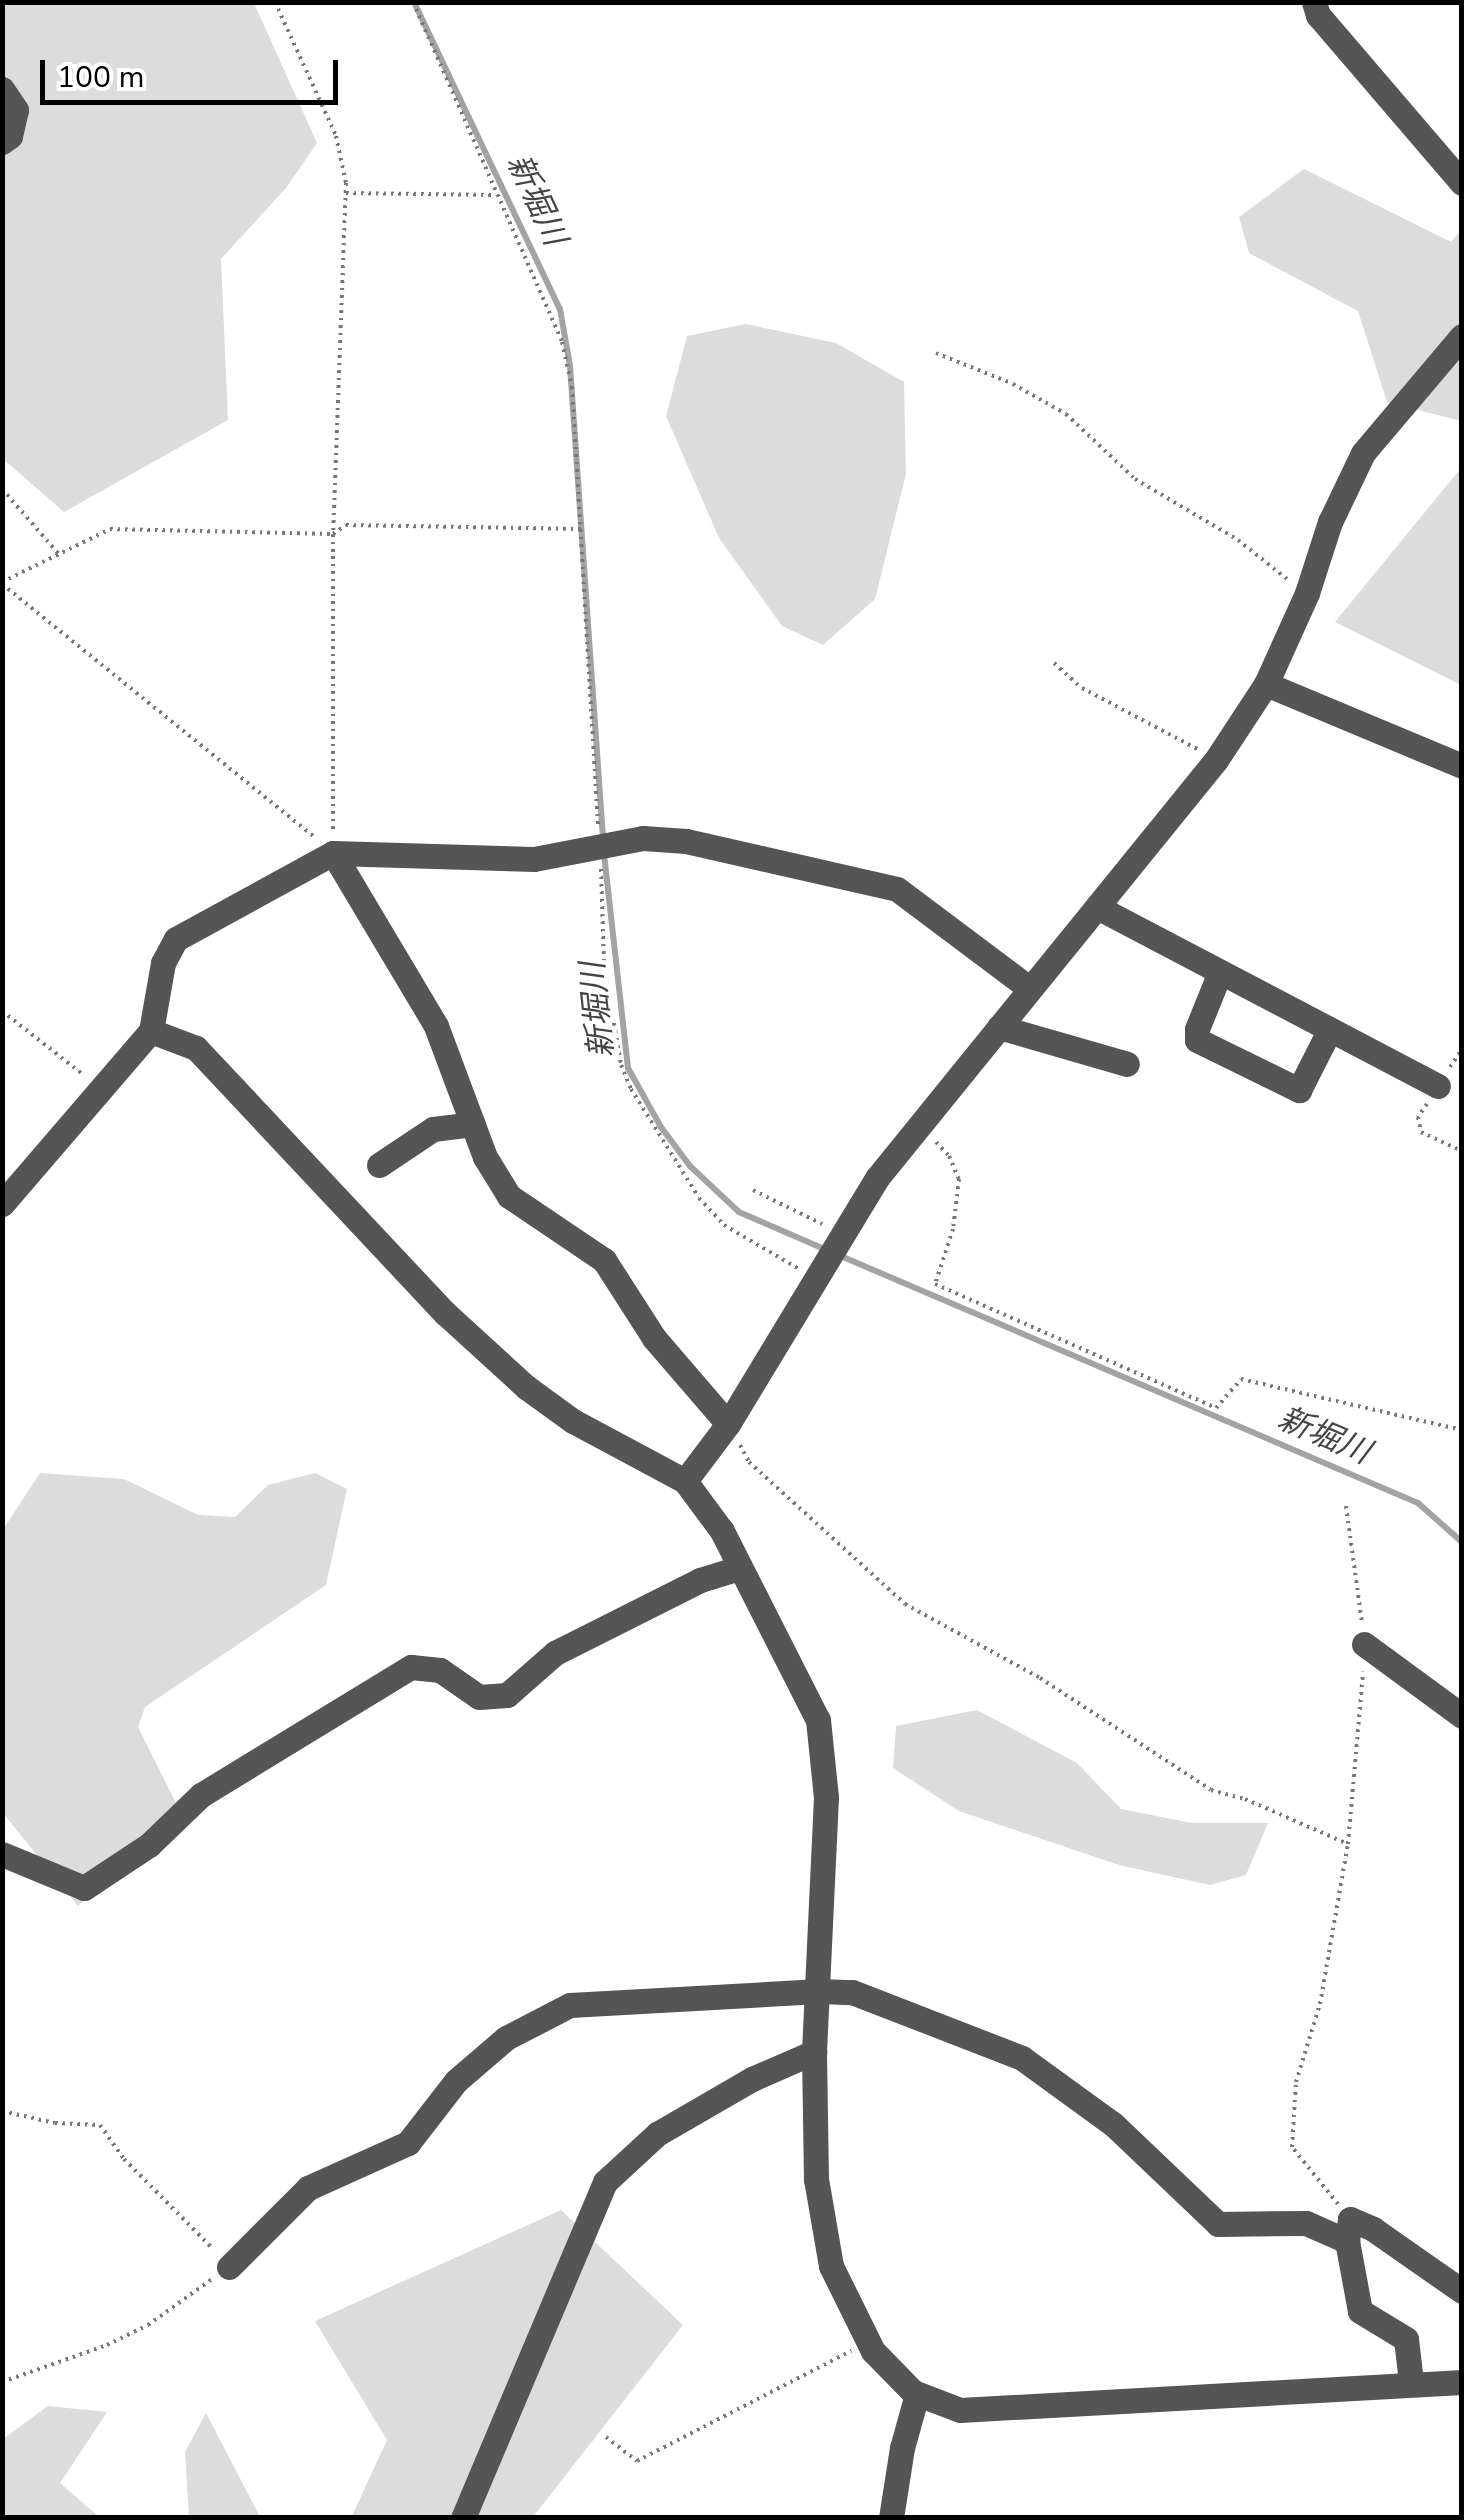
<!DOCTYPE html>
<html>
<head>
<meta charset="utf-8">
<style>
	body { margin:0 }
	#map { position:relative; width:1464px; height:2520px; overflow:hidden; background:#fff; font-family:"Nunito Sans","Noto Sans JP",sans-serif }
	div>[style] { position:absolute }
	[style*='--x'] { left:calc(var(--x)*1px); top:calc(var(--y)*1px); width:calc(var(--w)*1px); rotate:calc(var(--a)*1deg) }
	.green>* { inset:0; background:#dcdcdc }
	.stream>* { height:6px; margin:-3px; padding:0 3px; transform-origin:3px; border-radius:3px; background:#a3a3a3 }
	.path>* { height:4px; margin-top:-2px; transform-origin:0; background:repeating-linear-gradient(90deg,#777 0 2.5px,transparent 0 7.5px) }
	.minor>* { height:25px; margin:-12.5px; padding:0 12.5px; transform-origin:12.5px; border-radius:12.5px; background:#555 }
	span { translate:-50% -50%; white-space:nowrap; text-align:center; line-height:1.15; -webkit-text-stroke:9px #fff; paint-order:stroke }
	.water-label { font-size:32px; color:#444; font-style:italic }
	.frame { position:absolute; inset:0; border:5px solid #000; pointer-events:none }
	.scale { position:absolute; left:40px; top:60px; width:298px; height:45px; box-sizing:border-box; border:5px solid #000; border-top:0; padding-left:12px; font-size:30px; line-height:35px; white-space:nowrap; color:#000; -webkit-text-stroke:8px #fff; paint-order:stroke }
</style>
</head>
<body>
<div id="map">
	<div class="green">
		<i style="clip-path:polygon(2px 3px,254px 3px,317px 143px,286px 188px,221px 259px,228px 420px,64px 512px,3px 459px)"></i>
		<i style="clip-path:polygon(1304px 169px,1451px 242px,1461px 230px,1461px 421px,1387px 402px,1358px 311px,1249px 253px,1239px 217px)"></i>
		<i style="clip-path:polygon(746px 324px,836px 343px,904px 382px,906px 474px,875px 599px,823px 645px,782px 626px,719px 538px,666px 416px,687px 336px)"></i>
		<i style="clip-path:polygon(1461px 468px,1461px 685px,1335px 622px)"></i>
		<i style="clip-path:polygon(40px 1473px,124px 1479px,198px 1515px,235px 1517px,268px 1485px,315px 1473px,347px 1489px,326px 1585px,145px 1707px,138px 1727px,180px 1811px,78px 1906px,3px 1813px,2px 1531px)"></i>
		<i style="clip-path:polygon(977px 1710px,1077px 1763px,1121px 1809px,1192px 1823px,1268px 1823px,1246px 1875px,1210px 1885px,1119px 1865px,959px 1811px,893px 1768px,896px 1726px)"></i>
		<i style="clip-path:polygon(561px 2210px,683px 2325px,533px 2517px,351px 2518px,387px 2440px,315px 2321px)"></i>
		<i style="clip-path:polygon(48px 2406px,107px 2412px,60px 2483px,99px 2517px,3px 2517px,3px 2439px)"></i>
		<i style="clip-path:polygon(206px 2413px,260px 2517px,189px 2517px,185px 2452px)"></i>
	</div>
	<div class="stream">
		<i style="--x:414;--y:2;--w:340;--a:64.6"></i>
		<i style="--x:560;--y:309;--w:58;--a:80"></i>
		<i style="--x:570;--y:366;--w:476;--a:86"></i>
		<i style="--x:604;--y:854;--w:215;--a:83.6"></i>
		<i style="--x:628;--y:1068;--w:68;--a:60.8"></i>
		<i style="--x:661;--y:1127;--w:49;--a:53.4"></i>
		<i style="--x:690;--y:1166;--w:67;--a:43.2"></i>
		<i style="--x:739;--y:1212;--w:93;--a:23.5"></i>
		<i style="--x:836;--y:1254;--w:633;--a:23.16"></i>
		<i style="--x:1418;--y:1503;--w:59;--a:41.6"></i>
	</div>
	<div class="path">
		<i style="--x:275;--y:2;--w:147;--a:65.5"></i>
		<i style="--x:336;--y:136;--w:48;--a:78"></i>
		<i style="--x:346;--y:183;--w:351;--a:92.1"></i>
		<i style="--x:333;--y:534;--w:299;--a:90"></i>
		<i style="--x:413;--y:2;--w:371;--a:66.3"></i>
		<i style="--x:562;--y:342;--w:46;--a:77.5"></i>
		<i style="--x:572;--y:387;--w:438;--a:86.6"></i>
		<i style="--x:346;--y:193;--w:150;--a:0.8"></i>
		<i style="--x:936;--y:353;--w:83;--a:21.9"></i>
		<i style="--x:1013;--y:384;--w:61;--a:29.5"></i>
		<i style="--x:1066;--y:414;--w:95;--a:43.3"></i>
		<i style="--x:1135;--y:479;--w:120;--a:30.6"></i>
		<i style="--x:1238;--y:540;--w:63;--a:38.5"></i>
		<i style="--x:2;--y:489;--w:86;--a:48.8"></i>
		<i style="--x:2;--y:582;--w:120;--a:-26.1"></i>
		<i style="--x:110;--y:529;--w:223;--a:1.3"></i>
		<i style="--x:333;--y:534;--w:16;--a:-35"></i>
		<i style="--x:346;--y:525;--w:236;--a:1"></i>
		<i style="--x:2;--y:584;--w:402;--a:39"></i>
		<i style="--x:1054;--y:663;--w:38;--a:42"></i>
		<i style="--x:1082;--y:688;--w:132;--a:27.9"></i>
		<i style="--x:601;--y:869;--w:95;--a:88.2"></i>
		<i style="--x:604;--y:964;--w:102;--a:80.4"></i>
		<i style="--x:621;--y:1065;--w:26;--a:67"></i>
		<i style="--x:631;--y:1089;--w:128;--a:58"></i>
		<i style="--x:699;--y:1198;--w:37;--a:47"></i>
		<i style="--x:724;--y:1225;--w:87;--a:30.4"></i>
		<i style="--x:2;--y:1011;--w:105;--a:38.1"></i>
		<i style="--x:1450;--y:1067;--w:22;--a:-56"></i>
		<i style="--x:1427;--y:1104;--w:16;--a:125"></i>
		<i style="--x:1418;--y:1117;--w:15;--a:79"></i>
		<i style="--x:1421;--y:1132;--w:45;--a:24.9"></i>
		<i style="--x:936;--y:1142;--w:19;--a:47"></i>
		<i style="--x:949;--y:1156;--w:25;--a:67"></i>
		<i style="--x:959;--y:1179;--w:50;--a:96.8"></i>
		<i style="--x:953;--y:1229;--w:58;--a:108.1"></i>
		<i style="--x:935;--y:1284;--w:307;--a:23.8"></i>
		<i style="--x:1216;--y:1408;--w:38;--a:-49"></i>
		<i style="--x:1241;--y:1379;--w:227;--a:13"></i>
		<i style="--x:753;--y:1190;--w:77;--a:26.2"></i>
		<i style="--x:740;--y:1445;--w:19;--a:62"></i>
		<i style="--x:749;--y:1462;--w:211;--a:42.3"></i>
		<i style="--x:905;--y:1604;--w:154;--a:28.7"></i>
		<i style="--x:1040;--y:1678;--w:204;--a:33.2"></i>
		<i style="--x:1211;--y:1790;--w:35;--a:15"></i>
		<i style="--x:1245;--y:1799;--w:112;--a:23.6"></i>
		<i style="--x:1346;--y:1506;--w:118;--a:82.2"></i>
		<i style="--x:2;--y:2111;--w:54;--a:12.8"></i>
		<i style="--x:55;--y:2123;--w:45;--a:2.5"></i>
		<i style="--x:100;--y:2125;--w:42;--a:54.8"></i>
		<i style="--x:124;--y:2159;--w:127;--a:45.3"></i>
		<i style="--x:1338;--y:2204;--w:73;--a:-128.9"></i>
		<i style="--x:1292;--y:2147;--w:65;--a:-86.5"></i>
		<i style="--x:1296;--y:2082;--w:82;--a:-72.9"></i>
		<i style="--x:1320;--y:2004;--w:162;--a:-80.1"></i>
		<i style="--x:1348;--y:1844;--w:173;--a:-85"></i>
		<i style="--x:2;--y:2382;--w:111;--a:-19.4"></i>
		<i style="--x:107;--y:2345;--w:46;--a:-26"></i>
		<i style="--x:148;--y:2325;--w:79;--a:-35.7"></i>
		<i style="--x:606;--y:2437;--w:39;--a:38"></i>
		<i style="--x:637;--y:2461;--w:241;--a:-27.2"></i>
	</div>
	<div class="minor">
		<i style="--x:1314;--y:2;--w:14;--a:73"></i>
		<i style="--x:1318;--y:15;--w:221;--a:49.4"></i>
		<i style="--x:2;--y:89;--w:25;--a:56"></i>
		<i style="--x:16;--y:110;--w:27;--a:103"></i>
		<i style="--x:10;--y:136;--w:10;--a:143"></i>
		<i style="--x:1266;--y:684;--w:212;--a:22.7"></i>
		<i style="--x:333;--y:853;--w:201;--a:59.2"></i>
		<i style="--x:436;--y:1026;--w:140;--a:69.5"></i>
		<i style="--x:485;--y:1157;--w:46;--a:58.4"></i>
		<i style="--x:509;--y:1196;--w:115;--a:34"></i>
		<i style="--x:604;--y:1260;--w:93;--a:57.3"></i>
		<i style="--x:654;--y:1338;--w:113;--a:49.3"></i>
		<i style="--x:1097;--y:907;--w:385;--a:27.7"></i>
		<i style="--x:1220;--y:972;--w:61;--a:112"></i>
		<i style="--x:1197;--y:1029;--w:11;--a:90"></i>
		<i style="--x:1197;--y:1040;--w:114;--a:26.1"></i>
		<i style="--x:1299;--y:1090;--w:68;--a:-63.1"></i>
		<i style="--x:999;--y:1027;--w:133;--a:16.1"></i>
		<i style="--x:151;--y:1031;--w:48;--a:20.7"></i>
		<i style="--x:196;--y:1048;--w:364;--a:46.8"></i>
		<i style="--x:445;--y:1313;--w:110;--a:42.4"></i>
		<i style="--x:526;--y:1387;--w:58;--a:35.9"></i>
		<i style="--x:573;--y:1421;--w:127;--a:28.2"></i>
		<i style="--x:685;--y:1481;--w:62;--a:53.5"></i>
		<i style="--x:722;--y:1531;--w:212;--a:63.1"></i>
		<i style="--x:818;--y:1720;--w:77;--a:84.1"></i>
		<i style="--x:826;--y:1797;--w:255;--a:92.7"></i>
		<i style="--x:814;--y:2052;--w:127;--a:89.1"></i>
		<i style="--x:816;--y:2179;--w:88;--a:80.2"></i>
		<i style="--x:831;--y:2266;--w:95;--a:63.7"></i>
		<i style="--x:873;--y:2351;--w:57;--a:45.7"></i>
		<i style="--x:913;--y:2392;--w:50;--a:21"></i>
		<i style="--x:960;--y:2410;--w:503;--a:-3.19"></i>
		<i style="--x:379;--y:1165;--w:65;--a:-33.7"></i>
		<i style="--x:433;--y:1129;--w:40;--a:-7.1"></i>
		<i style="--x:2;--y:1204;--w:228;--a:-49.3"></i>
		<i style="--x:151;--y:1031;--w:69;--a:-80"></i>
		<i style="--x:163;--y:963;--w:27;--a:-62"></i>
		<i style="--x:176;--y:939;--w:179;--a:-28.7"></i>
		<i style="--x:333;--y:853;--w:201;--a:1.7"></i>
		<i style="--x:534;--y:859;--w:111;--a:-10.9"></i>
		<i style="--x:643;--y:838;--w:43;--a:4"></i>
		<i style="--x:686;--y:841;--w:216;--a:12.8"></i>
		<i style="--x:897;--y:889;--w:166;--a:36.9"></i>
		<i style="--x:685;--y:1481;--w:71;--a:-53"></i>
		<i style="--x:728;--y:1424;--w:288;--a:-58.8"></i>
		<i style="--x:877;--y:1178;--w:538;--a:-50.96"></i>
		<i style="--x:1216;--y:760;--w:91;--a:-56.7"></i>
		<i style="--x:1266;--y:684;--w:100;--a:-65.7"></i>
		<i style="--x:1307;--y:593;--w:75;--a:-72.1"></i>
		<i style="--x:1330;--y:522;--w:76;--a:-64.4"></i>
		<i style="--x:1363;--y:453;--w:153;--a:-49.8"></i>
		<i style="--x:1364;--y:1644;--w:122;--a:36.3"></i>
		<i style="--x:2;--y:1854;--w:89;--a:22.5"></i>
		<i style="--x:84;--y:1888;--w:78;--a:-33.5"></i>
		<i style="--x:149;--y:1845;--w:72;--a:-43.9"></i>
		<i style="--x:201;--y:1795;--w:246;--a:-31.4"></i>
		<i style="--x:411;--y:1667;--w:29;--a:6"></i>
		<i style="--x:440;--y:1670;--w:47;--a:34.7"></i>
		<i style="--x:479;--y:1697;--w:28;--a:-4"></i>
		<i style="--x:507;--y:1695;--w:64;--a:-41.2"></i>
		<i style="--x:555;--y:1653;--w:162;--a:-26.7"></i>
		<i style="--x:700;--y:1580;--w:41;--a:-17.1"></i>
		<i style="--x:229;--y:2267;--w:112;--a:-45"></i>
		<i style="--x:308;--y:2188;--w:110;--a:-24.2"></i>
		<i style="--x:408;--y:2143;--w:78;--a:-52.3"></i>
		<i style="--x:456;--y:2081;--w:66;--a:-40.7"></i>
		<i style="--x:506;--y:2038;--w:72;--a:-27.3"></i>
		<i style="--x:570;--y:2005;--w:249;--a:-3.2"></i>
		<i style="--x:819;--y:1991;--w:33;--a:2"></i>
		<i style="--x:852;--y:1992;--w:182;--a:21.2"></i>
		<i style="--x:1022;--y:2058;--w:112;--a:36"></i>
		<i style="--x:1113;--y:2124;--w:145;--a:43.6"></i>
		<i style="--x:1218;--y:2224;--w:88;--a:-0.7"></i>
		<i style="--x:1306;--y:2223;--w:45;--a:23.7"></i>
		<i style="--x:1411;--y:2382;--w:43;--a:-96.6"></i>
		<i style="--x:1406;--y:2339;--w:54;--a:-148.7"></i>
		<i style="--x:1360;--y:2311;--w:71;--a:-100.5"></i>
		<i style="--x:1347;--y:2241;--w:22;--a:-82"></i>
		<i style="--x:1350;--y:2219;--w:25;--a:23"></i>
		<i style="--x:1373;--y:2229;--w:108;--a:34.9"></i>
		<i style="--x:463;--y:2518;--w:365;--a:-67.1"></i>
		<i style="--x:605;--y:2182;--w:71;--a:-42.7"></i>
		<i style="--x:657;--y:2134;--w:110;--a:-30.1"></i>
		<i style="--x:752;--y:2079;--w:68;--a:-23.5"></i>
		<i style="--x:891;--y:2518;--w:71;--a:-81.1"></i>
		<i style="--x:902;--y:2448;--w:56;--a:-74.5"></i>
	</div>
	<div class="water-label">
		<span style="left:536px;top:200px;rotate:65deg">新堀川</span>
		<span style="left:598px;top:1010px;rotate:-96deg">新堀川</span>
		<span style="left:1324px;top:1436px;rotate:23deg">新堀川</span>
	</div>
	<div class="frame"></div>
	<div class="scale">100 m</div>
</div>
</body>
</html>
